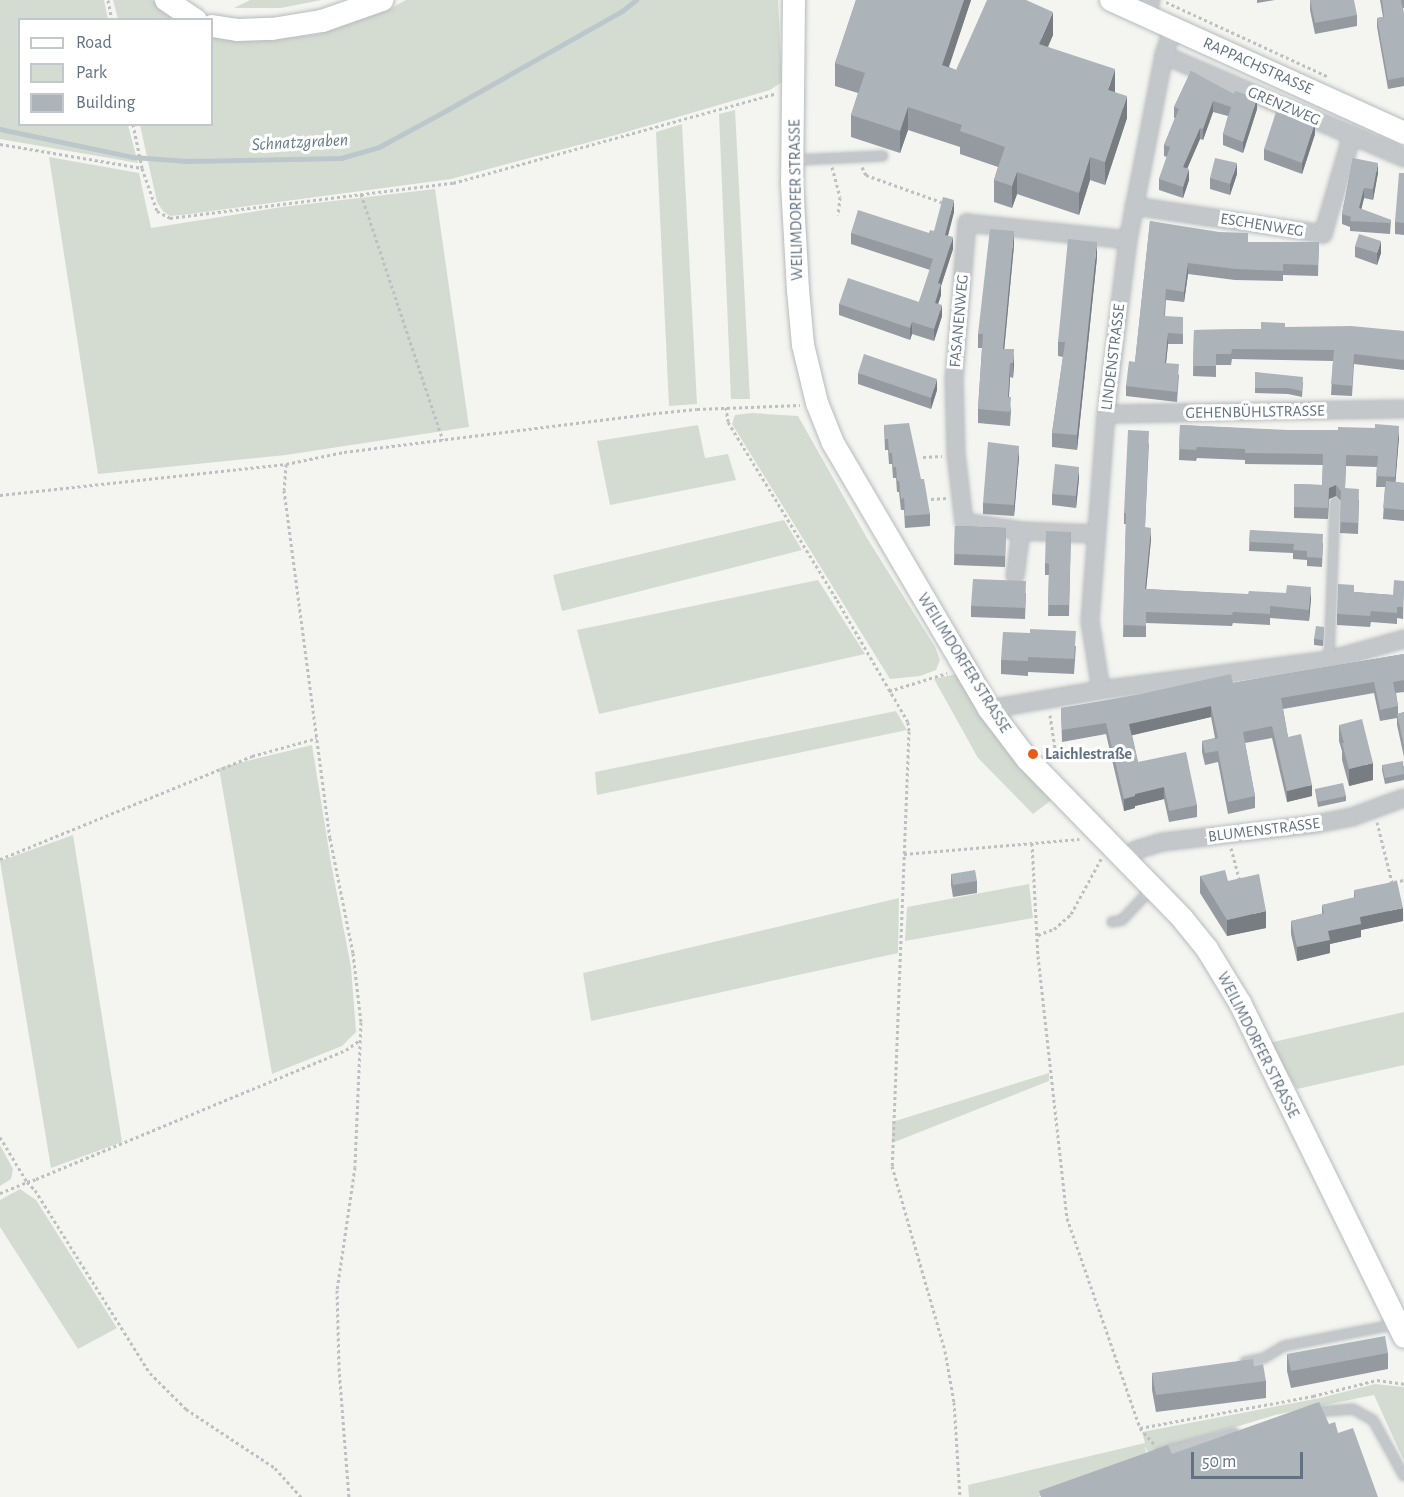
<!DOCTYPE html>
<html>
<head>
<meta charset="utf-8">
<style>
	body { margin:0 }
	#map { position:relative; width:1404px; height:1497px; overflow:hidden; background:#f4f5f0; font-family:"Alegreya Sans",sans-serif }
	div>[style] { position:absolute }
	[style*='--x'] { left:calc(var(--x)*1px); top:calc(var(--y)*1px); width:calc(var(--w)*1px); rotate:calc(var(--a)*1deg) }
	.green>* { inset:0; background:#d4dcd1 }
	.stream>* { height:4.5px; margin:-2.25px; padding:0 2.25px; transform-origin:2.25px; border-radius:2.25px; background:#bcc7cc }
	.path>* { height:3px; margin-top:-1.5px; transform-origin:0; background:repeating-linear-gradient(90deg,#bdbfc1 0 3px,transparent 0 6px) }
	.roads { filter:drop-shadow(0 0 2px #b6babf) drop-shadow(0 0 2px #b6babf) }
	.lane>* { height:8px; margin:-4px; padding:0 4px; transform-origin:4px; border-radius:4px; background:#c4c7ca }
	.street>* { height:16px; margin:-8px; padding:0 8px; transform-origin:8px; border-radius:8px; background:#c4c7ca }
	.secondary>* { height:22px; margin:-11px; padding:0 11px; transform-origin:11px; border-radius:11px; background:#fff }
	.wall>* { inset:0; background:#949a9f }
	.shaded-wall>* { inset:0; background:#787d82 }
	.building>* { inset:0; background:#acb3b9 }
	.dots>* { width:16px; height:16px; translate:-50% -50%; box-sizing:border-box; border:3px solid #fff; border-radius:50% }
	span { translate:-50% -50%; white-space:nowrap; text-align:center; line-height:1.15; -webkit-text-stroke:6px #fff; paint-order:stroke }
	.street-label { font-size:16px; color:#627283 }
	.poi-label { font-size:16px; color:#627283; font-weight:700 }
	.left { translate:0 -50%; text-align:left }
	.water-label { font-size:18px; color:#637a87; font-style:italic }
	.legend { position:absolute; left:18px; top:18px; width:195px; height:108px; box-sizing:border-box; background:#fff; border:2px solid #c0c7cd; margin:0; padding:8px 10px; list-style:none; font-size:18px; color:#627283 }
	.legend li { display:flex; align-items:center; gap:12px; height:30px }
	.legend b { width:30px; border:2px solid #c0c7cd }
	.scale { position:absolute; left:1191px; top:1452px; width:112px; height:27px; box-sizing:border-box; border:3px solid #627283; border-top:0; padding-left:8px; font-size:18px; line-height:21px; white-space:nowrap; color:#627283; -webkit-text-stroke:4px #fff; paint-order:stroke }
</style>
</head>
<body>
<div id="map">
	<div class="green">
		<i style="clip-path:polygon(0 0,104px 0,108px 19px,20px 20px,20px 124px,128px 125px,138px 163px,0 139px)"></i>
		<i style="clip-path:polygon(113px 0,152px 0,175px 19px,118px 19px)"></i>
		<i style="clip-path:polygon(250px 0,322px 0,281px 8px,234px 8px)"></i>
		<i style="clip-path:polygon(406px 0,778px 0,782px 82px,770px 90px,616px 135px,451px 179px,182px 215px,170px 216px,163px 211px,157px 202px,140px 125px,212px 124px,212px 36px,271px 40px,319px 34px,388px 10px)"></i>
		<i style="clip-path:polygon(735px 110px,750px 399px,731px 399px,719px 114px)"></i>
		<i style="clip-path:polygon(682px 124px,697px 404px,669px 406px,656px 132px)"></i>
		<i style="clip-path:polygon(49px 157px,139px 173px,151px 228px,282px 207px,435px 189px,469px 427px,286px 455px,98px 474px)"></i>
		<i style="clip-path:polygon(752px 413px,798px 416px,867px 538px,935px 647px,940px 660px,936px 670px,920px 676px,890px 679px,732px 424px,735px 415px)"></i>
		<i style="clip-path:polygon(698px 425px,705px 458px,728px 454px,736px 480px,610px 505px,597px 441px)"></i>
		<i style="clip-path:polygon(784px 520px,802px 550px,562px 611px,553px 575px)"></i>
		<i style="clip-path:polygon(818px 580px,865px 654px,599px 714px,577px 630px)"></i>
		<i style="clip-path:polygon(956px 674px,1053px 799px,1033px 814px,978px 758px,934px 679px)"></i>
		<i style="clip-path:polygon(896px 711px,907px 730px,597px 795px,595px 772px)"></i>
		<i style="clip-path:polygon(312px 745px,331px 863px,351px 967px,356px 1032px,342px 1046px,272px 1074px,219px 768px)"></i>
		<i style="clip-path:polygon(73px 835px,122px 1142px,51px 1168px,0 861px)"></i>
		<i style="clip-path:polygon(1029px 884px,1033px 918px,905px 941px,907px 907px)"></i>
		<i style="clip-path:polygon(899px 898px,898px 953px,591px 1021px,583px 973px)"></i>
		<i style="clip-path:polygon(1404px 1012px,1404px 1065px,1297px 1089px,1269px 1043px)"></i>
		<i style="clip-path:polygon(1049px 1073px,1049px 1081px,892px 1143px,892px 1122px)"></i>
		<i style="clip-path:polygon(0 1145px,13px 1169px,11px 1179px,0 1186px)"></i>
		<i style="clip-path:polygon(20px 1189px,36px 1200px,117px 1328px,78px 1349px,0 1227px,0 1200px)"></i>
		<i style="clip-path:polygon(1375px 1384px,1404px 1387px,1404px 1461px,1374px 1395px,1275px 1415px,1148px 1453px,1145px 1446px,1147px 1458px,1038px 1497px,969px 1497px,968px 1485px,1145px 1443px,1142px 1432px,1320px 1398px)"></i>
	</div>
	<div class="stream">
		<i style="--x:0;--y:129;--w:136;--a:11.9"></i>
		<i style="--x:133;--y:157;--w:54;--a:4.2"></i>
		<i style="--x:187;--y:161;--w:154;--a:-1.1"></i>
		<i style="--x:341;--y:158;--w:40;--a:-16"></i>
		<i style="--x:379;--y:147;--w:69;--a:-28.4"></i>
		<i style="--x:440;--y:114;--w:209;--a:-29.5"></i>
		<i style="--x:622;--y:11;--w:18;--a:-38"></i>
	</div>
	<div class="path">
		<i style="--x:108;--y:0;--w:20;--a:79"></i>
		<i style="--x:1166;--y:2;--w:179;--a:24.7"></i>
		<i style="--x:133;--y:124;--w:45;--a:78.4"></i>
		<i style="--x:142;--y:168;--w:46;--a:70.8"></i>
		<i style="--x:157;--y:211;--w:15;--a:28"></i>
		<i style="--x:170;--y:218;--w:285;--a:-7.1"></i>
		<i style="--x:453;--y:183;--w:334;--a:-15.5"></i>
		<i style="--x:0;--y:144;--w:144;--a:9.6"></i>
		<i style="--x:832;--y:167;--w:31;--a:75"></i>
		<i style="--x:840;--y:197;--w:18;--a:96"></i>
		<i style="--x:862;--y:167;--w:9;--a:63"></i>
		<i style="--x:866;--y:175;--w:83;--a:19.7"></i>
		<i style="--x:361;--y:194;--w:259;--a:71.6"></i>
		<i style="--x:726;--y:407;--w:15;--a:82"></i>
		<i style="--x:728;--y:422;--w:209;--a:58.5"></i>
		<i style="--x:837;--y:600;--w:141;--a:59.8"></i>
		<i style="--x:908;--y:722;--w:9;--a:84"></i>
		<i style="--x:909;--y:731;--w:435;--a:92.2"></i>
		<i style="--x:892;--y:1166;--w:192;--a:74"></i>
		<i style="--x:945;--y:1351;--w:52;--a:80"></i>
		<i style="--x:954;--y:1402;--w:95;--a:86.4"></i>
		<i style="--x:923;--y:457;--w:19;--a:-3"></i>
		<i style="--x:286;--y:464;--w:26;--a:94"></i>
		<i style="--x:284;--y:490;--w:351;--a:82.5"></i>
		<i style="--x:330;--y:838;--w:117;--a:78.7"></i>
		<i style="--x:353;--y:953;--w:69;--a:83.4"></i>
		<i style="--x:361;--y:1022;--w:145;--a:92.4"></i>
		<i style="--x:355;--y:1167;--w:124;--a:98.3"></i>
		<i style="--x:337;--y:1290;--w:78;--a:88.5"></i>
		<i style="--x:339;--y:1368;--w:129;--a:85.6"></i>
		<i style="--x:0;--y:495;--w:288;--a:-6.2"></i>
		<i style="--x:286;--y:464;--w:59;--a:-11.7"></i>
		<i style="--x:344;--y:452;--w:305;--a:-7.1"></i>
		<i style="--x:647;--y:414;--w:50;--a:-5.7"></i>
		<i style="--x:697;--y:409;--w:103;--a:-2.2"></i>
		<i style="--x:931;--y:499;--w:16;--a:-4"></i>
		<i style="--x:889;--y:691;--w:61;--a:-17.2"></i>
		<i style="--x:1050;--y:715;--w:48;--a:81.5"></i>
		<i style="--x:1377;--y:822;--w:62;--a:76"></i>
		<i style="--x:1392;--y:882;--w:4;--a:146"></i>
		<i style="--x:1032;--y:843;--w:113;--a:87"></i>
		<i style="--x:1038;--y:956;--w:264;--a:83.7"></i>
		<i style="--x:1067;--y:1218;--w:222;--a:70.8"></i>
		<i style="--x:1140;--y:1428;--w:21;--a:49"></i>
		<i style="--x:1231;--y:848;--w:35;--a:75"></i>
		<i style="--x:904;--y:854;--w:176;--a:-4.9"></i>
		<i style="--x:0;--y:859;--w:272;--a:-22.2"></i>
		<i style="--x:252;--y:756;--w:67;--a:-15.5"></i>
		<i style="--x:1394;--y:882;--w:10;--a:-11"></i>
		<i style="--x:1038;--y:935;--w:17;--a:-21"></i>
		<i style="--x:1054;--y:929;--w:23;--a:-41"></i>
		<i style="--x:1071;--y:914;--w:63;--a:-61.4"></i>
		<i style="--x:0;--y:1137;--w:52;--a:59"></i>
		<i style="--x:27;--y:1182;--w:9;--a:-18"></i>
		<i style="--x:36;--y:1179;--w:336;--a:-22.6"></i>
		<i style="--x:346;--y:1050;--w:17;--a:-36"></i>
		<i style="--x:0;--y:1193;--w:29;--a:-22"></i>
		<i style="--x:27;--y:1182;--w:11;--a:45"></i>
		<i style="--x:35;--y:1190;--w:216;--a:57.9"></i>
		<i style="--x:150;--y:1373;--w:51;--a:45"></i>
		<i style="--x:186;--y:1409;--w:107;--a:33.5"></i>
		<i style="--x:275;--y:1468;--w:39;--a:48"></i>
		<i style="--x:1140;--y:1428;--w:176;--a:-10.5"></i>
		<i style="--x:1313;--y:1396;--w:66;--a:-14"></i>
		<i style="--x:1377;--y:1380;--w:27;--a:8"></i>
	</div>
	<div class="roads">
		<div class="lane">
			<i style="--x:794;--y:160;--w:89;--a:-2.6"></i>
			<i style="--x:1329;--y:660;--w:158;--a:-87.8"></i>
			<i style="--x:1112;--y:922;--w:10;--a:-11"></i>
			<i style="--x:1122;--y:920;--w:44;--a:-46.8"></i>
			<i style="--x:1245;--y:1362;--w:19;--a:-12"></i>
			<i style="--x:1264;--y:1358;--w:23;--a:-31"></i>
			<i style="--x:1284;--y:1346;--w:115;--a:-11"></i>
			<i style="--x:1313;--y:1412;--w:40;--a:-4.3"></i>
			<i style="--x:1353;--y:1409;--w:23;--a:29"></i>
			<i style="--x:1373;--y:1420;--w:64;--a:61"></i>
			<i style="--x:1159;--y:1453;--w:78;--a:-14.9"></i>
		</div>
		<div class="street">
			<i style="--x:1146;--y:15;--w:16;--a:-72"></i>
			<i style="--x:1164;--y:55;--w:261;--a:23.2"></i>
			<i style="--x:1134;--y:206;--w:191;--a:8.4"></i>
			<i style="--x:1323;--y:234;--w:103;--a:-73.7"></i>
			<i style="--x:1106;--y:414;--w:298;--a:-1"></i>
			<i style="--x:1096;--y:534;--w:75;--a:-177.7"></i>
			<i style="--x:1021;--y:531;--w:58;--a:-171"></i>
			<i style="--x:964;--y:522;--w:68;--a:-96.7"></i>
			<i style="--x:956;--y:454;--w:74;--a:-91.5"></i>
			<i style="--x:954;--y:380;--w:158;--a:-85.3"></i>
			<i style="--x:967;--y:223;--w:162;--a:6"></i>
			<i style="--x:1015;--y:576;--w:45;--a:-82.4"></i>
			<i style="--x:1101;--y:690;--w:70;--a:-99.1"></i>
			<i style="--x:1090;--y:621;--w:208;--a:-85.6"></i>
			<i style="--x:1106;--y:414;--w:175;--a:-82.8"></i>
			<i style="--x:1128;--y:240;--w:188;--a:-79"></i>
			<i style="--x:1164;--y:55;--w:29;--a:-72"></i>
			<i style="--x:989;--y:709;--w:114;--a:-9.6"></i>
			<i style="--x:1101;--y:690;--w:230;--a:-7.5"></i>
			<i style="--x:1329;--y:660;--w:78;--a:-15.6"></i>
			<i style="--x:1126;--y:860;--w:14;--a:-45"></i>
			<i style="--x:1136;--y:850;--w:28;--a:-17"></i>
			<i style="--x:1163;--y:842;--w:154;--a:-6.7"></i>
			<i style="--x:1316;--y:824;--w:37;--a:-11"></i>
			<i style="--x:1352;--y:817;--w:55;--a:-20.1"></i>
		</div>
		<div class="secondary">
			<i style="--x:166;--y:0;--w:36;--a:34"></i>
			<i style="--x:794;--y:0;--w:183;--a:90.6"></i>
			<i style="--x:792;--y:183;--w:107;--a:86.8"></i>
			<i style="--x:798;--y:290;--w:55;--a:84.8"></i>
			<i style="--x:803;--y:345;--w:60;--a:76.4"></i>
			<i style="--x:817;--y:403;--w:43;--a:68.2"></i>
			<i style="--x:833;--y:443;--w:308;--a:59.6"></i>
			<i style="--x:989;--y:709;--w:63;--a:52.8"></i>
			<i style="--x:1027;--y:759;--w:222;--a:45.7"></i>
			<i style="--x:1182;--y:918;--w:40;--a:51"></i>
			<i style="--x:1207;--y:949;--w:63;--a:58.6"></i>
			<i style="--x:1240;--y:1003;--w:372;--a:63.8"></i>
			<i style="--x:1111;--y:0;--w:322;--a:24.4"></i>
			<i style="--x:212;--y:26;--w:25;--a:9"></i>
			<i style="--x:237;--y:30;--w:35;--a:-2"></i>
			<i style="--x:272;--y:29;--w:51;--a:-9.1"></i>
			<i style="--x:322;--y:21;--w:64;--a:-19.3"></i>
		</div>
	</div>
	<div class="wall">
		<i style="clip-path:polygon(856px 0,971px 0,949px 67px,956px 70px,1053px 35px,1048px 47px,1115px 92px,1127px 118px,1105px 185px,1090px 180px,1079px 215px,1017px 194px,1012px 208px,994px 202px,994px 180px,998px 167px,960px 154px,960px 147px,908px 130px,900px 153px,851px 137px,851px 115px,858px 93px,835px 86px,835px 63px)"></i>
		<i style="clip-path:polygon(1257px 0,1275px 0,1257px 3px)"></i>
		<i style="clip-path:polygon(1310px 0,1357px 15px,1357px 26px,1315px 34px,1310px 10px)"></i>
		<i style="clip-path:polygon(1380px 0,1404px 0,1404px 8px,1403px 8px,1404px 16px,1404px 86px,1388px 89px,1377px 27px,1377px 18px,1383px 17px)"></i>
		<i style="clip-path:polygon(1191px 71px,1257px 109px,1243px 153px,1223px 145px,1223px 134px,1228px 116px,1213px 112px,1203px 140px,1200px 139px,1187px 169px,1189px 180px,1183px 198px,1159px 190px,1159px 179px,1167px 157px,1164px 156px,1164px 145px,1175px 118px,1174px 118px,1174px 107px)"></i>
		<i style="clip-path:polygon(1315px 134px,1302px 174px,1264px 160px,1264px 149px)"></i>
		<i style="clip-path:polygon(1353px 158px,1378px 173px,1373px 200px,1364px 198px,1361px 209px,1391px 220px,1390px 234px,1350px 231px,1350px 227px,1342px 224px,1342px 214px)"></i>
		<i style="clip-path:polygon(1404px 173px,1404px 235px,1395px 234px,1395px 222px)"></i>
		<i style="clip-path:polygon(1237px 174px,1230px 195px,1210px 189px,1210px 178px)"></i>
		<i style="clip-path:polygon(954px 212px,948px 236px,953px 249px,941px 286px,941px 295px,938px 304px,942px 316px,934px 341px,912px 334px,910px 340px,839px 315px,839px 304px,919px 302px,930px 270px,851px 244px,851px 233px,929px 233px,934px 231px)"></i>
		<i style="clip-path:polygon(1150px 221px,1248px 242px,1319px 242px,1318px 276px,1283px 275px,1283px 281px,1235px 280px,1188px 274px,1184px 302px,1166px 300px,1165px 317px,1183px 317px,1183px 344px,1168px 344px,1166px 363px,1179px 375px,1177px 402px,1126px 396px,1126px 386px,1135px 362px)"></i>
		<i style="clip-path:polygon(1014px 245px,1004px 349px,1014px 364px,1013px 378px,1010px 377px,1009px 397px,1011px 411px,1010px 426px,978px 423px,978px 409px,982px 348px,978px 348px,978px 334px)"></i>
		<i style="clip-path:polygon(1355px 246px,1381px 253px,1377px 265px,1355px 257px)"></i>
		<i style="clip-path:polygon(1097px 257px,1077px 450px,1052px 447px,1052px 433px,1063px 357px,1058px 356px,1058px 342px)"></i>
		<i style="clip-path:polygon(1285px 327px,1404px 331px,1404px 370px,1354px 364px,1352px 396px,1331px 395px,1333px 361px,1232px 359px,1231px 365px,1216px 365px,1216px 377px,1193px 376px,1194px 330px,1261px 329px)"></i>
		<i style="clip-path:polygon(1255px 372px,1303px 382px,1302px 397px,1288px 394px,1255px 393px)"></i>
		<i style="clip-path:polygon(858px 373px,937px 390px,931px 409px,858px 384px)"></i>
		<i style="clip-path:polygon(884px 425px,930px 514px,930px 526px,905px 528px,904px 510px,901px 510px,899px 492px,897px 492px,896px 478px,893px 478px,892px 464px,889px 464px,888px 450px,885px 450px)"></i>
		<i style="clip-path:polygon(1180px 425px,1399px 437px,1395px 482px,1404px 483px,1404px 521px,1383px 519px,1385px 487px,1376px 487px,1377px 467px,1346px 466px,1345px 488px,1359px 500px,1358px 534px,1340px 533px,1341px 501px,1336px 496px,1329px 499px,1328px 519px,1294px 518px,1294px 484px,1322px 485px,1323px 465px,1245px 464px,1245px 460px,1197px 458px,1196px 461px,1179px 460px)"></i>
		<i style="clip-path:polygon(1149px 442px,1145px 527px,1151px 539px,1146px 589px,1311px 598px,1309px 621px,1270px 618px,1270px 625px,1233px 623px,1232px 626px,1146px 623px,1146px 637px,1123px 637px,1126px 524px,1124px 524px,1124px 513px)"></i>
		<i style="clip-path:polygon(1019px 457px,1014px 516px,983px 514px,983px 503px)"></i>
		<i style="clip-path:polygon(1079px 478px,1076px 508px,1052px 505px,1052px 494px)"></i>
		<i style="clip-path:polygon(955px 526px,1006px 528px,1005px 567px,954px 565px)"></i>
		<i style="clip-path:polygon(1250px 530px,1323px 543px,1322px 567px,1307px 566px,1307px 560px,1293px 559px,1293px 553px,1249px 551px)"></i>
		<i style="clip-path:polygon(1071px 532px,1069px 616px,1048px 616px,1049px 575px,1045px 575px,1045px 563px)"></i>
		<i style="clip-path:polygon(1404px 581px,1403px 619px,1397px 618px,1397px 624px,1371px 622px,1370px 627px,1337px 625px,1337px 614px,1354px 592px,1393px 595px)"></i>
		<i style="clip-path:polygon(1026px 593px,1025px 619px,971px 617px,971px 606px)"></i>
		<i style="clip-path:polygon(1324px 627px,1323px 646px,1314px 645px,1314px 639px)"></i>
		<i style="clip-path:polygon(1076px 646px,1074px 674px,1028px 672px,1028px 676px,1001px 674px,1001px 660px)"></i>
		<i style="clip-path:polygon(1404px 654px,1404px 692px,1396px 693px,1398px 706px,1398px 714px,1404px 712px,1404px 757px,1397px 725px,1397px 718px,1380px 721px,1374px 693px,1283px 709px,1288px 737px,1312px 796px,1287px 802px,1272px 738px,1245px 743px,1255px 796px,1255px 808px,1228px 814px,1218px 762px,1205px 765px,1202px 752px,1202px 741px,1215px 738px,1211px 717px,1132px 735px,1138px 762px,1197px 805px,1197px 817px,1169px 822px,1164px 799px,1135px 806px,1135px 808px,1124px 811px,1106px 734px,1062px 742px,1061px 708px,1233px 683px)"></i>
		<i style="clip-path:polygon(1339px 725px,1373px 780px,1349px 786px,1342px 760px,1342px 751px,1339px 741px)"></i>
		<i style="clip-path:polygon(1382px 765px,1404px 766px,1404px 780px,1385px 784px,1382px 770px)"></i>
		<i style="clip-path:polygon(1315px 789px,1346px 796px,1346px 801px,1318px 807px)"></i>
		<i style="clip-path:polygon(951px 874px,977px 881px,977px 893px,953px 897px,951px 885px)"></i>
		<i style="clip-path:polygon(1200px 876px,1228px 881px,1266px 928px,1227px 936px,1200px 893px)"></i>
		<i style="clip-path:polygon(1354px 890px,1403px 921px,1361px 930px,1361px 937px,1330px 944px,1330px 953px,1297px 961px,1291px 934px,1291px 921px,1322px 914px,1322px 905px,1354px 898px)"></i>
		<i style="clip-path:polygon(1388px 1353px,1388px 1369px,1291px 1388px,1287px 1371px,1287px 1354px)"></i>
		<i style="clip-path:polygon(1254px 1366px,1266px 1381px,1266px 1398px,1156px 1412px,1152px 1390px,1152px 1373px)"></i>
	</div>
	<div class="shaded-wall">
		<i style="clip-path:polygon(964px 0,971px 0,942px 87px,942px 65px)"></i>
		<i style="clip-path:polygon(1053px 12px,1053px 35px,1039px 66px,1039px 44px)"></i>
		<i style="clip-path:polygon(1115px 69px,1115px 92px,1108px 90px)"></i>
		<i style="clip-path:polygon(1127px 96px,1127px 118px,1105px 185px,1105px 162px)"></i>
		<i style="clip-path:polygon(1257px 98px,1257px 109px,1243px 153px,1243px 142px)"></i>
		<i style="clip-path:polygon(1213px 101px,1213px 112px,1203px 140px,1203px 129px)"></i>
		<i style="clip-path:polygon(908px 107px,908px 130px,900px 153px,900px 131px)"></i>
		<i style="clip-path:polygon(1315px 122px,1315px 134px,1302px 174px,1302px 163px)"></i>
		<i style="clip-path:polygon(1200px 128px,1200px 139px,1183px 178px,1183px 167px)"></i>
		<i style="clip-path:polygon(1090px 157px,1090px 180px,1079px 215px,1079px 193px)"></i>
		<i style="clip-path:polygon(1237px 163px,1237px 174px,1230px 195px,1230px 184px)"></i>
		<i style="clip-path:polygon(1378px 163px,1378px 173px,1373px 200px,1373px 189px)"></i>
		<i style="clip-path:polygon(1189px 169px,1189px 180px,1183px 198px,1183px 187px)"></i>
		<i style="clip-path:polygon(1017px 172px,1017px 194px,1012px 208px,1012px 186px)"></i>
		<i style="clip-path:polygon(1364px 188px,1364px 198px,1359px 219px,1359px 208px)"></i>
		<i style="clip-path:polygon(954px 200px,954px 212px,945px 246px,945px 235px)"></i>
		<i style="clip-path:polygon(1014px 231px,1014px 245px,1003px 363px,1003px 349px)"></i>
		<i style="clip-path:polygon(953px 237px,953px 249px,941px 286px,941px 295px,935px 314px,935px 303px,938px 283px)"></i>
		<i style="clip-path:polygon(1381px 241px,1381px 253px,1377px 265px,1377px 253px)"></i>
		<i style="clip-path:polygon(1097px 242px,1097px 257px,1077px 450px,1077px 435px)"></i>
		<i style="clip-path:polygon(1188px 263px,1188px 274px,1184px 302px,1184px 292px)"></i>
		<i style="clip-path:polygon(942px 305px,942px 316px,934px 341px,934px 329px)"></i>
		<i style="clip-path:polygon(912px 322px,912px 334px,910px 340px,910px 328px)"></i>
		<i style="clip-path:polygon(1168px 333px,1168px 344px,1165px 373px,1165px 363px)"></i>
		<i style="clip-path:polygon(1014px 349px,1014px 364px,1013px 378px,1013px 363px)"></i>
		<i style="clip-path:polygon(1010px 363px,1010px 377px,1008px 411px,1008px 397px)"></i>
		<i style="clip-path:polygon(937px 379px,937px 390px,931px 409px,931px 398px)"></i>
		<i style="clip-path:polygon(1399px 426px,1399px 437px,1395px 488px,1395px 477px)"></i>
		<i style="clip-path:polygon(1019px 446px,1019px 457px,1014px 516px,1014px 505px)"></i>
		<i style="clip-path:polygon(1079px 467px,1079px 478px,1076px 508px,1076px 496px)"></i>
		<i style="clip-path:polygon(1336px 485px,1336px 496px,1329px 499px,1328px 519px,1329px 488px)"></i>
		<i style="clip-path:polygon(1151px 528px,1151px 539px,1145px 601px,1145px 589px)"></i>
		<i style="clip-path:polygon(1311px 587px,1311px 598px,1309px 621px,1309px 610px)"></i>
		<i style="clip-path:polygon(1211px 706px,1211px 717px,1129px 736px,1129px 724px)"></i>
		<i style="clip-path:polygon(1373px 763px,1373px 780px,1349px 786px,1349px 769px)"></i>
		<i style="clip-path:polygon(1312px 785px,1312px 796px,1287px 802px,1287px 791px)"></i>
		<i style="clip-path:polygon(1164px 787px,1164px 799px,1135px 806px,1135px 808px,1124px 811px,1124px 799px,1135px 794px)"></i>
		<i style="clip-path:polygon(1403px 908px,1403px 921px,1361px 930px,1361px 937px,1330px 944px,1330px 953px,1297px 961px,1297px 947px,1328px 931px,1360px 917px)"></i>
		<i style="clip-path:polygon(1266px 911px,1266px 928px,1227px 936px,1227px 920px)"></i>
	</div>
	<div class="building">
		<i style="clip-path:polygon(856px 0,964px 0,942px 65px,956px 70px,987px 0,1026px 0,1053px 12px,1039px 44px,1115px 69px,1108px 90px,1127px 96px,1105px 162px,1090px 157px,1079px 193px,1017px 172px,1012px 186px,994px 180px,1005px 147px,960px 131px,962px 125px,908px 107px,900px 131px,851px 115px,865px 73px,835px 63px)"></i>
		<i style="clip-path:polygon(1310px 0,1354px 0,1357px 15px,1315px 23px)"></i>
		<i style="clip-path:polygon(1382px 0,1401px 0,1404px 16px,1404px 77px,1388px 80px,1377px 18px,1384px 17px)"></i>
		<i style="clip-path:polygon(1191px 71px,1234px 94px,1235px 91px,1257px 98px,1243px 142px,1223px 134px,1231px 107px,1213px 101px,1203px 129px,1200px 128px,1183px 167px,1189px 169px,1183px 187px,1159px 179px,1170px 147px,1164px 145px,1179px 109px,1174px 107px)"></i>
		<i style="clip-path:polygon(1277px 109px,1315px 122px,1302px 163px,1264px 149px)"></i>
		<i style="clip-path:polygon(1215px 158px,1237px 163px,1230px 184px,1210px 178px)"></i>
		<i style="clip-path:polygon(1353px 158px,1378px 163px,1373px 189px,1364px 188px,1359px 208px,1391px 220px,1390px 223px,1350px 221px,1351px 217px,1342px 214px)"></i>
		<i style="clip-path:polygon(1399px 173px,1404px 173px,1404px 223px,1395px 222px)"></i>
		<i style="clip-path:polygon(943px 197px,954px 200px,945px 235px,953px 237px,938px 283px,941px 284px,935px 303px,942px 305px,934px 329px,912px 322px,910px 328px,839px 304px,848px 278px,919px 302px,933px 259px,851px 233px,858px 210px,929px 233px,930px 230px,934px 231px)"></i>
		<i style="clip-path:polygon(1150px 221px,1219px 232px,1248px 233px,1248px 242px,1319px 242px,1318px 265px,1283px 264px,1283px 271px,1235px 269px,1188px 263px,1184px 292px,1166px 289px,1164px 316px,1183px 317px,1183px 334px,1168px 333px,1165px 363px,1179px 364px,1177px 392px,1126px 386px,1129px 361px,1135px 362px)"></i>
		<i style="clip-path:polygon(990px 229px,1014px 231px,1003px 349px,1014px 349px,1013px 363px,1010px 363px,1008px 397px,1011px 397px,1010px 412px,978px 409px,983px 334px,978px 334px)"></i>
		<i style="clip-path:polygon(1359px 234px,1381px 241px,1377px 253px,1355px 246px)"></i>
		<i style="clip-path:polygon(1068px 239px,1097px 242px,1077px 435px,1052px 433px,1065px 342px,1058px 342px)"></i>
		<i style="clip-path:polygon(1261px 322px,1285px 323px,1285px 327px,1351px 326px,1404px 331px,1404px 360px,1354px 354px,1352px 386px,1331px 384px,1334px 350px,1232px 349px,1231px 354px,1216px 354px,1216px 366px,1193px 366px,1194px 330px,1261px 329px)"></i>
		<i style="clip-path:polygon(864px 354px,937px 379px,931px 398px,858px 373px)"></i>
		<i style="clip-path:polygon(1255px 372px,1303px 377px,1302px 391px,1288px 388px,1255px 388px)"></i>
		<i style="clip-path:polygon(909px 423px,921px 479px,924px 479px,930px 514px,905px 516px,904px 498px,901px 499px,899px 481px,897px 481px,896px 467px,893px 467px,892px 453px,889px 453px,888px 439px,885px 439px,884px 425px)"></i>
		<i style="clip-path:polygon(1375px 424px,1399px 426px,1395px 477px,1376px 476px,1378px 456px,1346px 455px,1345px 488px,1359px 489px,1358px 523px,1340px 522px,1341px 491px,1336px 485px,1329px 488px,1328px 508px,1294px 507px,1294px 484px,1322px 485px,1323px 454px,1245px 453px,1245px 449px,1197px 447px,1196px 450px,1179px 449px,1180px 425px,1288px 430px,1338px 430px,1338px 427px,1375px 428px)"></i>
		<i style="clip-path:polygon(1128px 430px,1149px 431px,1145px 527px,1151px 528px,1145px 589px,1248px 594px,1249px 591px,1286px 593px,1287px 585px,1311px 587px,1309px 610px,1270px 606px,1270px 614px,1233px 612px,1232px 615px,1146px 612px,1146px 626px,1123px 625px,1126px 513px,1124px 513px)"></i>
		<i style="clip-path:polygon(988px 442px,1019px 446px,1014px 505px,983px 503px)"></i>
		<i style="clip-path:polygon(1055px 464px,1079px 467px,1076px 496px,1052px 494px)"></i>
		<i style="clip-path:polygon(1386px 481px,1404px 483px,1404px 510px,1383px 508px)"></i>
		<i style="clip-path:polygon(955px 526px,1006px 528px,1005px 556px,954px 554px)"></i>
		<i style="clip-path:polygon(1250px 530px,1323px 534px,1322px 558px,1307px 557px,1307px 551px,1293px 550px,1294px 544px,1249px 542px)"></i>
		<i style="clip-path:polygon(1046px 531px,1071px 532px,1069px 605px,1048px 605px,1049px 564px,1045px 563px)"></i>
		<i style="clip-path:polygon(973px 579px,1026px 581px,1025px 608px,971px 606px)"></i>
		<i style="clip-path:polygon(1394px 580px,1404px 581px,1403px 607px,1397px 607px,1397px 613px,1371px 611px,1370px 616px,1337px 614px,1338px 584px,1354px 585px,1354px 592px,1393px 595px)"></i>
		<i style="clip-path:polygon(1316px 626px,1324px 627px,1323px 640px,1314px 639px)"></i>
		<i style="clip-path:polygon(1030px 629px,1076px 631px,1074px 659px,1028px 657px,1028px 661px,1001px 660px,1003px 632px,1030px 633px)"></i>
		<i style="clip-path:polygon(1404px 654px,1404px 680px,1393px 682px,1398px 706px,1380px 710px,1374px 682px,1281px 698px,1288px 737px,1301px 734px,1312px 785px,1287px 791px,1272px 726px,1243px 732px,1255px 796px,1228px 802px,1218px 751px,1205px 753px,1202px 741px,1218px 738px,1211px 706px,1129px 724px,1138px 762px,1186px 752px,1197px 805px,1169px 811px,1164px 787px,1135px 794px,1135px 796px,1124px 799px,1106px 723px,1062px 730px,1061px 708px,1141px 694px,1231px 674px,1233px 683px)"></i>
		<i style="clip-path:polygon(1404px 712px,1404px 746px,1397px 714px)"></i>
		<i style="clip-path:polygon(1362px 719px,1373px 763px,1349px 769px,1342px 743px,1344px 743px,1339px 725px)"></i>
		<i style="clip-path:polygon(1403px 761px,1404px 774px,1385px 778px,1382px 765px)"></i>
		<i style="clip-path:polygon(1343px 783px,1346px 796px,1318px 802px,1315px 789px)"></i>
		<i style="clip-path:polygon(975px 870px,977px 881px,953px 885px,951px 874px)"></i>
		<i style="clip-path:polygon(1225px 870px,1228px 881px,1259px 874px,1266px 911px,1227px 920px,1200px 876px)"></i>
		<i style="clip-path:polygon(1397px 881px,1403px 908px,1360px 917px,1361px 924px,1328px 931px,1330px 940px,1297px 947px,1291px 921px,1324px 913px,1322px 905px,1355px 897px,1354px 890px)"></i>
		<i style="clip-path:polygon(1385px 1336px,1388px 1353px,1291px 1371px,1287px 1354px)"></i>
		<i style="clip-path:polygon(1253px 1359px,1254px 1366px,1263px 1364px,1266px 1381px,1156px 1395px,1152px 1373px)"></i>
		<i style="clip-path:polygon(1319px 1402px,1329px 1424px,1335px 1422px,1338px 1433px,1353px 1428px,1378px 1497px,1041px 1497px,1039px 1491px,1168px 1445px,1172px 1454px)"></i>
	</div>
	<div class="dots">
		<i style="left:1033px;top:754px;background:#ea5b1b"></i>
	</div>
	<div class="street-label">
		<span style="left:1258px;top:66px;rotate:24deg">RAPPACHSTRASSE</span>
		<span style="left:1284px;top:106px;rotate:23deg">GRENZWEG</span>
		<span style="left:796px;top:200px;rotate:-91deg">WEILIMDORFER STRASSE</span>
		<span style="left:1262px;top:225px;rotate:9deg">ESCHENWEG</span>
		<span style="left:959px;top:321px;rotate:-85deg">FASANENWEG</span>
		<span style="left:1113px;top:357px;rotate:-83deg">LINDENSTRASSE</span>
		<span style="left:1255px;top:412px;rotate:-1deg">GEHENBÜHLSTRASSE</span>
		<span style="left:964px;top:663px;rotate:58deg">WEILIMDORFER STRASSE</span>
		<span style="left:1264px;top:830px;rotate:-7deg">BLUMENSTRASSE</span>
		<span style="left:1258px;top:1045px;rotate:63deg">WEILIMDORFER STRASSE</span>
	</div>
	<div class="poi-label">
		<span class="left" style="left:1045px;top:754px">Laichlestraße</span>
	</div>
	<div class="water-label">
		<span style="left:300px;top:143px;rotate:-3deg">Schnatzgraben</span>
	</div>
	<ul class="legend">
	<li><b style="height:8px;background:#fff"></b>Road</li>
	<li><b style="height:16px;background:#d4dcd1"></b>Park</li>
	<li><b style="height:16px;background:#acb3b9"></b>Building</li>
	</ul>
	<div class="scale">50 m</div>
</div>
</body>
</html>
